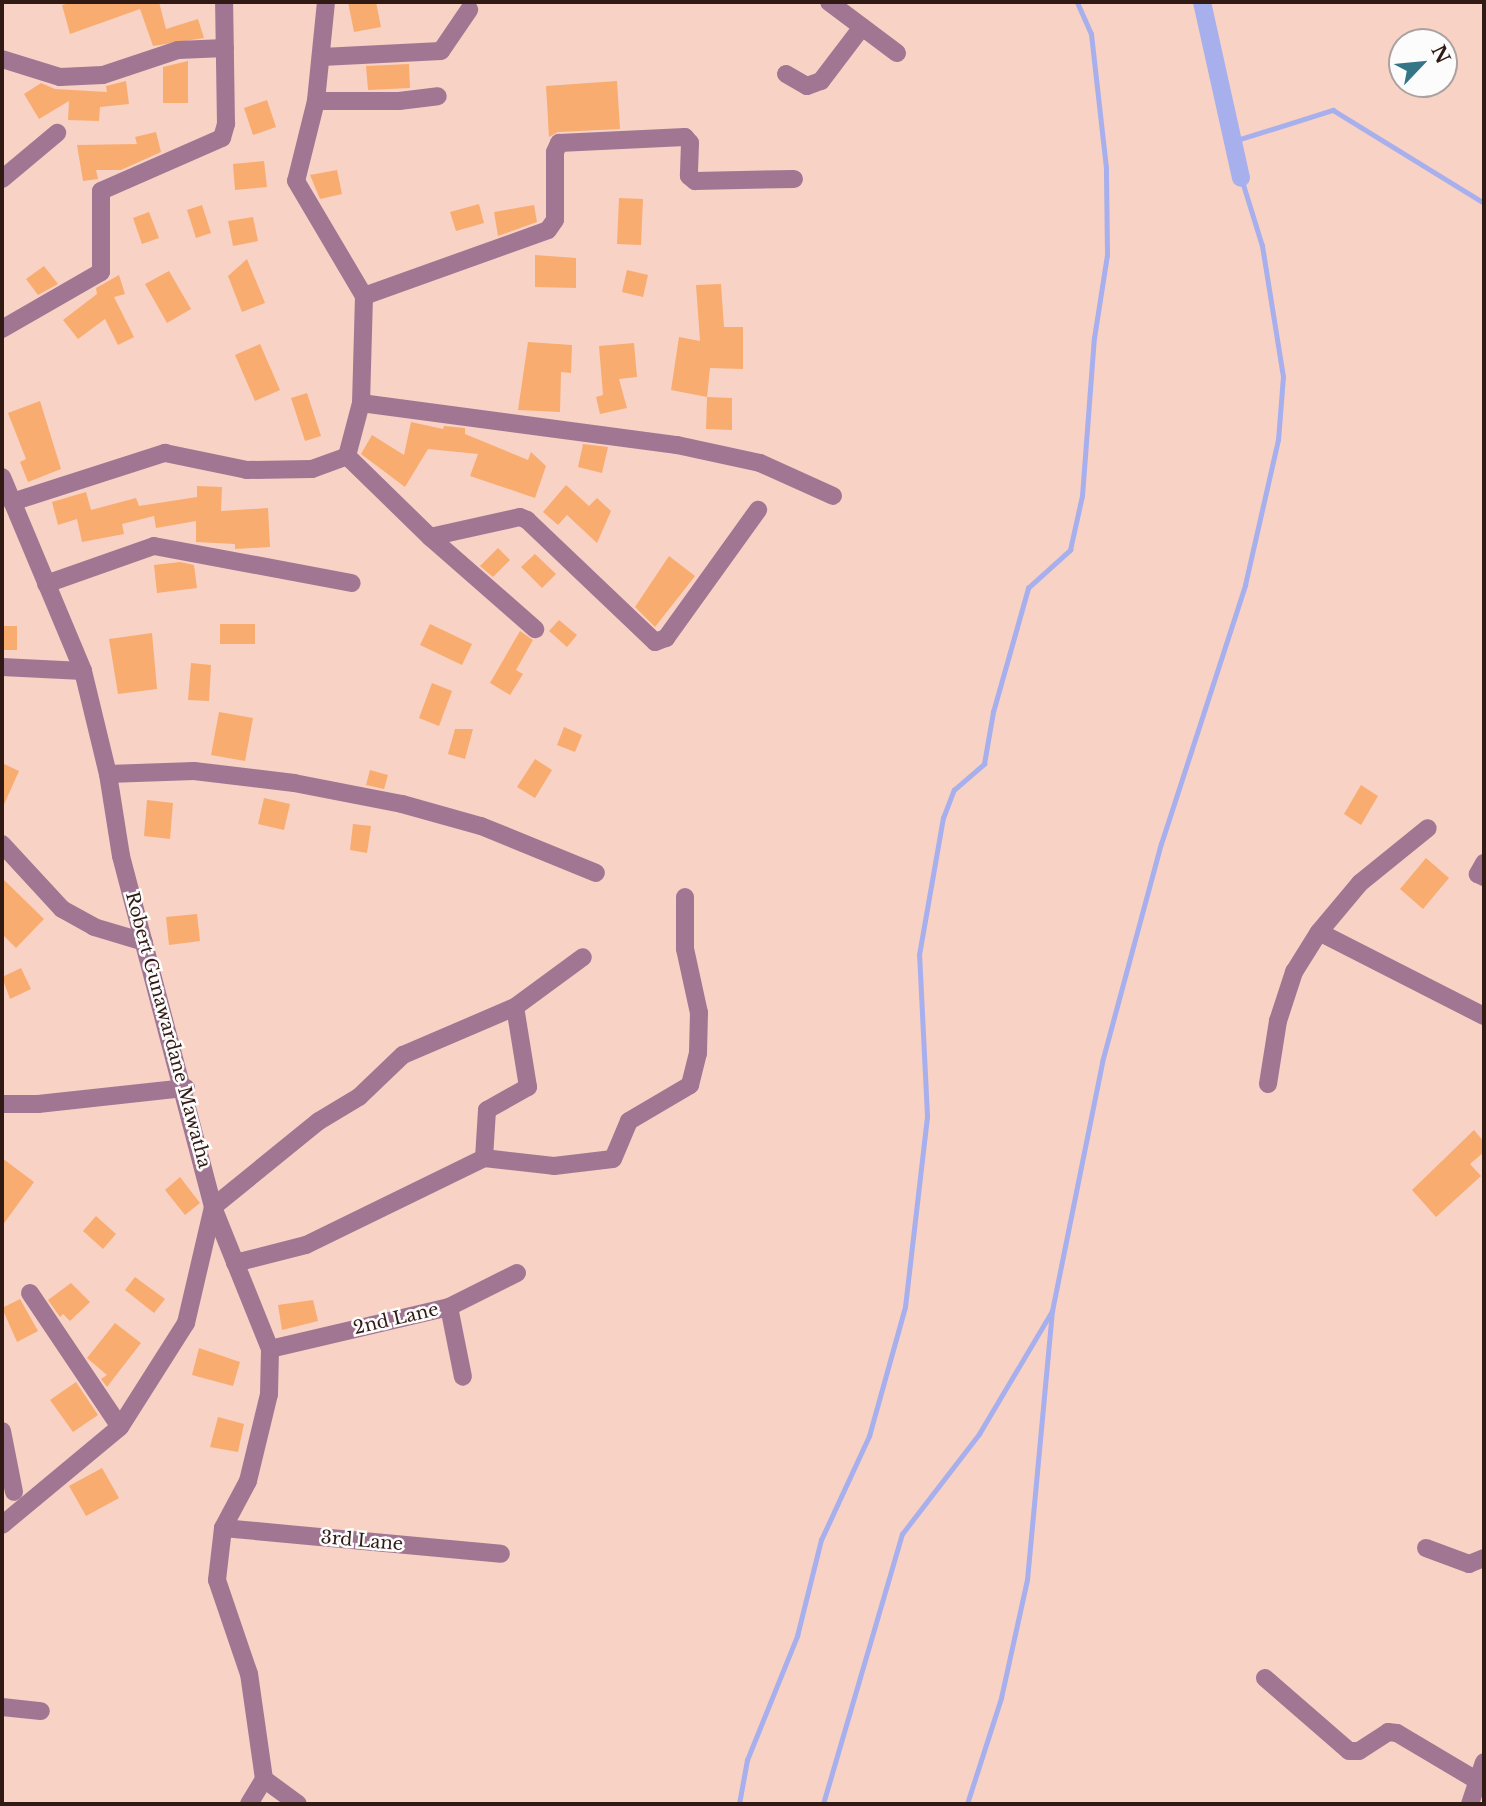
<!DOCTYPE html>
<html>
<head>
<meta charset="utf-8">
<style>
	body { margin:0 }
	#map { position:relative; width:1486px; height:1806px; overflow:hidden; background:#f8d2c5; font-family:"Libre Baskerville",serif }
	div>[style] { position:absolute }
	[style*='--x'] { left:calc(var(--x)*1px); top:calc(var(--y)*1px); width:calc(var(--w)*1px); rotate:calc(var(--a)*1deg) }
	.stream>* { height:4.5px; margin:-2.25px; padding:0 2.25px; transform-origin:2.25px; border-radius:2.25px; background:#a7afed }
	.canal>* { height:18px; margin:-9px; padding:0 9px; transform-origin:9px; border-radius:9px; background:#a7afed }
	.building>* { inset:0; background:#f9ac6f }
	.minor>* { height:18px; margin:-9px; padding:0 9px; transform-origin:9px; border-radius:9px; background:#a07693 }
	span { translate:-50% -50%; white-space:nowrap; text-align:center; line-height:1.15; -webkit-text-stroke:5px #fcfcfc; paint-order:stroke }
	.street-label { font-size:18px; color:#311a13 }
	.frame { position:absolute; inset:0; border:4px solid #311a13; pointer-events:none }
	.north { position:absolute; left:1388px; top:28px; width:70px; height:70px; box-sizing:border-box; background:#fcfcfc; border:2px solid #aba29f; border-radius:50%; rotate:64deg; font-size:19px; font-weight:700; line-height:28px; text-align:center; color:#311a13 }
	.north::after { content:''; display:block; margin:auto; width:24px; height:32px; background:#347688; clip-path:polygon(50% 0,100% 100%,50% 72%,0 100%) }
</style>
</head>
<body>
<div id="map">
	<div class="stream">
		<i style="--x:1234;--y:141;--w:104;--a:-17.4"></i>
		<i style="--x:1333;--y:110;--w:177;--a:31.6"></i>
		<i style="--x:739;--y:1804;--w:45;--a:-79.7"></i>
		<i style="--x:747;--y:1760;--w:134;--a:-68"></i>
		<i style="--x:797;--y:1636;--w:99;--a:-76"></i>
		<i style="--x:821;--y:1540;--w:115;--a:-65.2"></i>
		<i style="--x:869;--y:1436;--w:134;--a:-74.4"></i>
		<i style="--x:905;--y:1307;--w:192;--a:-83.4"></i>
		<i style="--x:927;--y:1116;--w:161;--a:-92.8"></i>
		<i style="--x:919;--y:955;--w:139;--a:-80.1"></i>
		<i style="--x:943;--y:818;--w:30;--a:-69"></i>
		<i style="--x:954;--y:790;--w:40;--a:-41"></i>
		<i style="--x:984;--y:764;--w:53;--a:-80.2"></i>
		<i style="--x:993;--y:712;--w:129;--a:-74.2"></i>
		<i style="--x:1028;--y:588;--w:57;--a:-42.1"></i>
		<i style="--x:1070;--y:550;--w:55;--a:-77.5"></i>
		<i style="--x:1082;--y:496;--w:158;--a:-85.7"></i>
		<i style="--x:1094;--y:338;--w:84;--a:-81.1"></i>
		<i style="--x:1107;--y:255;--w:87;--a:-90.7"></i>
		<i style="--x:1106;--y:168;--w:135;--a:-96.4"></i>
		<i style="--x:1091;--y:34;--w:35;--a:-114"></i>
		<i style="--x:823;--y:1804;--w:281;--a:-73.7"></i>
		<i style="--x:902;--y:1534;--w:126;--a:-52.4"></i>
		<i style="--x:979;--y:1434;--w:143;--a:-59.3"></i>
		<i style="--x:1052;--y:1311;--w:254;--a:-78.6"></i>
		<i style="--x:1102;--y:1062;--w:226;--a:-74.9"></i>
		<i style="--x:1161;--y:844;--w:272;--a:-72"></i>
		<i style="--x:1245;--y:585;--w:149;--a:-77.2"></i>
		<i style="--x:1278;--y:440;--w:63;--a:-85.5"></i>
		<i style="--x:1283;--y:377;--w:133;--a:-99.1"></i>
		<i style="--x:1262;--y:246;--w:71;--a:-107.2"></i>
		<i style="--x:967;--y:1804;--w:111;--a:-72.2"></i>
		<i style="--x:1001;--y:1698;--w:121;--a:-77.6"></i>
		<i style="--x:1027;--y:1580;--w:269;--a:-84.7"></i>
	</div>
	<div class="canal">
		<i style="--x:1202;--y:2;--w:180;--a:77.5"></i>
	</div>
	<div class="building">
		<i style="clip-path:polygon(74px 2px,159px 2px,166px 29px,198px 19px,204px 38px,153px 46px,140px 9px,70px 34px,62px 5px)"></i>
		<i style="clip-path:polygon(348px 2px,376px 2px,381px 27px,354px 32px)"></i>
		<i style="clip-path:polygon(188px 61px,188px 103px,163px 103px,163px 67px)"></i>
		<i style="clip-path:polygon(409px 64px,410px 88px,368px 90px,366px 66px)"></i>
		<i style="clip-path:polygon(126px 81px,129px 104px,100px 107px,99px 121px,68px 120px,69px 101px,39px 119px,24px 94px,41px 83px,55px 89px,107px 92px,106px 86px)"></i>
		<i style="clip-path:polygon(617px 81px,620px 129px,558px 132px,549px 137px,546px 86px)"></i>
		<i style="clip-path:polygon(267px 100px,276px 127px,253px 135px,244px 108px)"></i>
		<i style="clip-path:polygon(156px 132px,161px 152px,121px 170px,96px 170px,98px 179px,83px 181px,77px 145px,137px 144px,135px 137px)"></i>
		<i style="clip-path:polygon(264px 161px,267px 187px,235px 190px,233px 164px)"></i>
		<i style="clip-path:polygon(337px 170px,342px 194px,320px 199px,310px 175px)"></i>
		<i style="clip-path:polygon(619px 198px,643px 199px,641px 245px,617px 244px)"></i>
		<i style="clip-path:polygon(479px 204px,484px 223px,456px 231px,450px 212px)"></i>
		<i style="clip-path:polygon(202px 205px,211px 233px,196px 238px,187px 210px)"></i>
		<i style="clip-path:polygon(534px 205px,537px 222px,498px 236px,494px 212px)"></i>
		<i style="clip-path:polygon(149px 212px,159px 238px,142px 244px,133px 218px)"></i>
		<i style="clip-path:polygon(253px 217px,258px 241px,233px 246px,228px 221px)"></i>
		<i style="clip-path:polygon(535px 255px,576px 258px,576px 288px,535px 287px)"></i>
		<i style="clip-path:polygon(247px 259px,265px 303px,242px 312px,228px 276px)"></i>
		<i style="clip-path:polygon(44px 266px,58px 284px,38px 295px,26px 279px)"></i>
		<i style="clip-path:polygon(627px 270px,648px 275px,643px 297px,622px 292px)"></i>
		<i style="clip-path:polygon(169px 271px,191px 309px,167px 323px,145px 284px)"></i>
		<i style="clip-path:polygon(119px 275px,125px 294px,114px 297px,134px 337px,118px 345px,105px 319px,78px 339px,63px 320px,97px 294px,96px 288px)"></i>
		<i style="clip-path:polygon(721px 284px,724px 327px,743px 327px,743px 369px,710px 368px,707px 397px,671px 390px,679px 337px,700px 341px,696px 285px)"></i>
		<i style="clip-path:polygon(528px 342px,572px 345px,571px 373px,561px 372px,560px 412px,518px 410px)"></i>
		<i style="clip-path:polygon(634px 343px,637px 377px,619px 379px,627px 408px,600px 414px,596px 397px,603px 395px,599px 346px)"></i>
		<i style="clip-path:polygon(260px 344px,280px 390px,255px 401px,235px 355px)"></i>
		<i style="clip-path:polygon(307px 393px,321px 436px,305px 441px,291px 398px)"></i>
		<i style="clip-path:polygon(707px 397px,732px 398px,732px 430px,706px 429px)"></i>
		<i style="clip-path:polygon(40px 401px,61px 469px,28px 482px,20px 462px,26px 459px,8px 413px)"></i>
		<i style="clip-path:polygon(411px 422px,443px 429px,444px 426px,465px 428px,465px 434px,528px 460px,531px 452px,546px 466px,535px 498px,470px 476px,478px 454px,428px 449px,405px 487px,361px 454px,372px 435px,404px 455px)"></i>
		<i style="clip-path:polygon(583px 444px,608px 447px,602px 473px,578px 467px)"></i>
		<i style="clip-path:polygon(566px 485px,589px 506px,597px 498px,611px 511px,597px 543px,567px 515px,558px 525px,543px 512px)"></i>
		<i style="clip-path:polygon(197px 486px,222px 487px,221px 511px,268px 508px,270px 547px,235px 549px,235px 544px,196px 542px,196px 521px,156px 528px,154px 516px,122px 524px,124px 534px,82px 542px,77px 519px,58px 525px,52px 502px,86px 492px,91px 510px,136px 498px,139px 506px,197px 497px)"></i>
		<i style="clip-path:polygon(498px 548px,510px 560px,493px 577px,480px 566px)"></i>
		<i style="clip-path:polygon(535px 554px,556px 574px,542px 588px,521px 567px)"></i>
		<i style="clip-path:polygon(669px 556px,695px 576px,655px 627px,635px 607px)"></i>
		<i style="clip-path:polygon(180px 562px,194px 565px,197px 588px,157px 593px,154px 565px)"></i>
		<i style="clip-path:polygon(559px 620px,577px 635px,567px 647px,549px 631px)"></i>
		<i style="clip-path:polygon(220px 624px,255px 624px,255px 644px,220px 644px)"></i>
		<i style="clip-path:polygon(430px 624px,472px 644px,462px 665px,420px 645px)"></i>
		<i style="clip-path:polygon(2px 626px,17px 626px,17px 650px,2px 650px)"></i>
		<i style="clip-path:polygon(520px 631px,533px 640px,516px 670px,523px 674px,510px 695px,490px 683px)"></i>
		<i style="clip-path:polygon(152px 633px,157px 689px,118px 694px,109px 639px)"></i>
		<i style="clip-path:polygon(191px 663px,211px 665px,209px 701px,188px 700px)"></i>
		<i style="clip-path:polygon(432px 683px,452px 691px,439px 726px,419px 718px)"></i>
		<i style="clip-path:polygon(219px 712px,253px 718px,245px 761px,211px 755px)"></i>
		<i style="clip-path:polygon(564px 727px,582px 735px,575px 752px,557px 745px)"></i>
		<i style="clip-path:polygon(455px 729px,473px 729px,465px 759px,448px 754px)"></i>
		<i style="clip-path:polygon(535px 759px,552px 770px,535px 798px,517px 787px)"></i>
		<i style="clip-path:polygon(2px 763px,19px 771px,2px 809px)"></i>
		<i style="clip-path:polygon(370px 770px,388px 775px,384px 789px,366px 785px)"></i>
		<i style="clip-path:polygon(1361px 785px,1378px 796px,1361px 825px,1344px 814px)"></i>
		<i style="clip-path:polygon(264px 798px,290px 804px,284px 830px,258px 824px)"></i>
		<i style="clip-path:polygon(147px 800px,173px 803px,170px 839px,144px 836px)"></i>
		<i style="clip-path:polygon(353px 824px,371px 826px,367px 853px,350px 850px)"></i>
		<i style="clip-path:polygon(1426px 858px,1449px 878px,1423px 909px,1400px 889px)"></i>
		<i style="clip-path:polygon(2px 878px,44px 919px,16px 948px,2px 934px)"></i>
		<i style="clip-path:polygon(197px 914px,200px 941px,169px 945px,166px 917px)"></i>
		<i style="clip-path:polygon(21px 968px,31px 989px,10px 999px,2px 977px)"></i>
		<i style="clip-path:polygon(1474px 1130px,1484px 1142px,1484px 1152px,1470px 1164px,1481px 1176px,1436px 1217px,1412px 1190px)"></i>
		<i style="clip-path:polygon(2px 1158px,34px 1182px,2px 1226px)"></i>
		<i style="clip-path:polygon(180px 1177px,200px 1203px,185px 1215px,165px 1190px)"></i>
		<i style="clip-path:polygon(96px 1216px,116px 1234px,103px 1249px,83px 1231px)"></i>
		<i style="clip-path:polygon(135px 1277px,165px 1299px,154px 1313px,125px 1290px)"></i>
		<i style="clip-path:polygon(71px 1283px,90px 1302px,70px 1321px,63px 1314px,60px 1317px,48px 1300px)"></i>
		<i style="clip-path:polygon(20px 1299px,38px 1331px,17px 1342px,2px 1308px)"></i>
		<i style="clip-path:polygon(313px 1300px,318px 1321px,282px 1330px,278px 1305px)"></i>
		<i style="clip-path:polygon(115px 1323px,141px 1343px,107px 1387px,101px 1379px,107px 1375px,87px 1358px)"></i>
		<i style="clip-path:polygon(199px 1348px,240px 1362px,233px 1386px,192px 1375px)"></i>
		<i style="clip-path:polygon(76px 1382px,98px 1415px,73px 1432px,50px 1400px)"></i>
		<i style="clip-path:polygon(218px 1417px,244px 1424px,238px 1452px,210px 1447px)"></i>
		<i style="clip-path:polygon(102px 1468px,119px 1498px,86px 1516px,69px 1486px)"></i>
	</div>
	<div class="minor">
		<i style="--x:326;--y:2;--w:100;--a:95.8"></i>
		<i style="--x:316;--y:101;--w:82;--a:104"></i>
		<i style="--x:296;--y:181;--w:134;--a:59.4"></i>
		<i style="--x:364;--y:296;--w:107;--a:91.6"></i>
		<i style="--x:361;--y:403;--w:55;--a:104.8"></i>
		<i style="--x:829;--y:2;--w:85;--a:36.9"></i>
		<i style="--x:322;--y:57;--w:119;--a:-2.9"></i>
		<i style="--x:441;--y:51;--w:50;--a:-55.7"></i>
		<i style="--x:2;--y:59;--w:61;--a:17.2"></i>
		<i style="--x:60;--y:77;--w:43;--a:-2.7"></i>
		<i style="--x:103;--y:75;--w:79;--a:-18.4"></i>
		<i style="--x:178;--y:50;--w:47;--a:-2.4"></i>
		<i style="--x:786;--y:74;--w:24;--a:30"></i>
		<i style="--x:807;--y:86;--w:15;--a:-20"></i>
		<i style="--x:821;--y:81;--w:68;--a:-52.8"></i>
		<i style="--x:316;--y:101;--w:83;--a:0"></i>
		<i style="--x:399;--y:101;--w:39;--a:-7"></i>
		<i style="--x:2;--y:179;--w:72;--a:-39.9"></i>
		<i style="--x:364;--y:296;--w:195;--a:-19.7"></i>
		<i style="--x:548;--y:230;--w:12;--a:-55"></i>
		<i style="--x:555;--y:220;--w:68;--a:-90"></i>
		<i style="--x:555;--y:152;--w:10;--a:-66"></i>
		<i style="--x:559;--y:143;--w:126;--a:-2.7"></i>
		<i style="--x:685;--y:137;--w:8;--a:50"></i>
		<i style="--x:690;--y:143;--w:33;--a:92"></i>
		<i style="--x:689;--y:176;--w:8;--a:40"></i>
		<i style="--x:695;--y:181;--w:99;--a:-1.2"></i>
		<i style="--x:2;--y:329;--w:114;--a:-29.9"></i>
		<i style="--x:101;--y:272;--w:81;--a:-90"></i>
		<i style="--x:101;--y:191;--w:132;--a:-23.7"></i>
		<i style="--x:222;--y:138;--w:15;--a:-74"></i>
		<i style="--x:226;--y:124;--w:122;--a:-90.9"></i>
		<i style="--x:361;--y:403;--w:319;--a:7.6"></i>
		<i style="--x:677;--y:445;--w:85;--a:12.2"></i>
		<i style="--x:760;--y:463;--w:80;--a:24.3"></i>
		<i style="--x:347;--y:456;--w:116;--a:44.3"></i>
		<i style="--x:430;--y:537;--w:92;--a:-12.5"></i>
		<i style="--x:520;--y:517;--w:8;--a:23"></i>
		<i style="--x:527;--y:520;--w:177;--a:43.6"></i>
		<i style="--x:655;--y:642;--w:12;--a:-20"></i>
		<i style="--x:666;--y:638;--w:158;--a:-54.3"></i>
		<i style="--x:2;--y:477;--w:210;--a:67.3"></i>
		<i style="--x:83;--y:671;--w:106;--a:76.4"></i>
		<i style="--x:108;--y:774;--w:83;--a:81"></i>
		<i style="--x:121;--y:856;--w:363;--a:75.3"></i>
		<i style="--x:213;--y:1207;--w:119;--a:103.1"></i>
		<i style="--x:186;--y:1323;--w:123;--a:122.4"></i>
		<i style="--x:120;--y:1427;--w:153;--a:140.3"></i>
		<i style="--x:12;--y:502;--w:161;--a:-17.8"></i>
		<i style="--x:165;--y:453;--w:84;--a:11.7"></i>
		<i style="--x:247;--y:470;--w:65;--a:-0.9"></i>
		<i style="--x:312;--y:469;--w:37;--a:-20"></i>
		<i style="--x:430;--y:537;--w:140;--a:41.2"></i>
		<i style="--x:46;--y:584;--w:114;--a:-19.4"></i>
		<i style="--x:154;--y:546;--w:201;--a:10.6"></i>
		<i style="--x:2;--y:667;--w:81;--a:2.8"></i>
		<i style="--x:108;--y:774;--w:86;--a:-2"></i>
		<i style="--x:194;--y:771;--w:101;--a:6.8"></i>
		<i style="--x:294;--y:783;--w:110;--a:11"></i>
		<i style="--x:402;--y:804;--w:82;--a:15.6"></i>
		<i style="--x:481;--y:826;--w:124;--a:22.2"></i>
		<i style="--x:2;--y:844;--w:88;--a:47.3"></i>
		<i style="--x:62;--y:909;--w:37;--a:29"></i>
		<i style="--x:94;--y:927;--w:52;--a:16.7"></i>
		<i style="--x:1484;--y:863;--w:13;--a:119"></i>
		<i style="--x:1478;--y:874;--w:7;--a:27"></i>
		<i style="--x:1319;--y:932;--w:185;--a:27"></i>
		<i style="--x:1268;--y:1084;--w:64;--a:-81"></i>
		<i style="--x:1278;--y:1021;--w:52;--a:-71.9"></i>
		<i style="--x:1294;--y:972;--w:47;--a:-58"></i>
		<i style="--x:1319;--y:932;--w:64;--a:-50.1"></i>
		<i style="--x:1360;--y:883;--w:87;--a:-39"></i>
		<i style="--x:2;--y:1104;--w:36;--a:0"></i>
		<i style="--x:38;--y:1104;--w:149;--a:-6.2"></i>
		<i style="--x:484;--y:1158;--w:70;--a:6.5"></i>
		<i style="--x:554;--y:1166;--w:59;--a:-6.8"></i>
		<i style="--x:613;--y:1159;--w:41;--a:-67.2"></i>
		<i style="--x:629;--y:1121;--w:71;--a:-30.5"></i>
		<i style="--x:690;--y:1085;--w:33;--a:-76"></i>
		<i style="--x:698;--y:1053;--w:40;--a:-88.6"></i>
		<i style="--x:699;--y:1013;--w:66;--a:-102.3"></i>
		<i style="--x:685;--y:949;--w:52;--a:-90"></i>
		<i style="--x:235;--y:1263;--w:73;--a:-14.2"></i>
		<i style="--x:306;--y:1245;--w:198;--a:-26"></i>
		<i style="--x:484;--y:1158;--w:48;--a:-86.4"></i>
		<i style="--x:487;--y:1110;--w:47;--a:-29.3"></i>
		<i style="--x:528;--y:1087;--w:81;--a:-99.2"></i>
		<i style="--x:30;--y:1293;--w:161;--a:56.1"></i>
		<i style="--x:449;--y:1307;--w:71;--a:78.7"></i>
		<i style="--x:270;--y:1349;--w:184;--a:-13.2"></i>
		<i style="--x:449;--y:1307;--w:76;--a:-26.6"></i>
		<i style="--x:2;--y:1431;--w:62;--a:78.9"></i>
		<i style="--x:223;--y:1528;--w:279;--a:5.3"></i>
		<i style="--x:1426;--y:1548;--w:46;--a:20.4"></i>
		<i style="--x:1469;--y:1564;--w:16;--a:-22"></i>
		<i style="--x:1265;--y:1678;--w:111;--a:41"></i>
		<i style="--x:1349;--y:1751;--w:10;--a:0"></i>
		<i style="--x:1359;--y:1751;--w:35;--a:-33"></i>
		<i style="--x:1388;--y:1732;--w:9;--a:6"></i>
		<i style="--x:1397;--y:1733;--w:92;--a:30.7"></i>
		<i style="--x:2;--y:1707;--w:39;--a:6"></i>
		<i style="--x:249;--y:1804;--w:29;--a:-59"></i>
		<i style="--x:298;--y:1804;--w:42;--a:-143.7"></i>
		<i style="--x:264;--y:1779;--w:106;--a:-98.1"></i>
		<i style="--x:249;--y:1674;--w:99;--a:-108.8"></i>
		<i style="--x:217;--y:1580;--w:52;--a:-83.4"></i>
		<i style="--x:223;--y:1528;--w:53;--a:-62"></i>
		<i style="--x:248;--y:1481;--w:89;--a:-76.4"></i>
		<i style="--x:269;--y:1394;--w:45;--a:-88.7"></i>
		<i style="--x:270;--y:1349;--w:153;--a:-111.9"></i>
		<i style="--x:213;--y:1207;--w:136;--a:-39.1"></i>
		<i style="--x:319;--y:1121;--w:47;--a:-31"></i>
		<i style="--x:359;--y:1097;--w:61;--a:-43.7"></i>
		<i style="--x:403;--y:1055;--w:122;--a:-23.2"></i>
		<i style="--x:515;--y:1007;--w:84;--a:-36.3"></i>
		<i style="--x:1470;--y:1804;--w:44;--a:-71.6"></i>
	</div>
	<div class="street-label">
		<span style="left:168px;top:1030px;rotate:75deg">Robert Gunawardane Mawatha</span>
		<span style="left:396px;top:1319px;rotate:-13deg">2nd Lane</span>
		<span style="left:362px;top:1541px;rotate:5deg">3rd Lane</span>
	</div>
	<div class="frame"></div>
	<div class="north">N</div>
</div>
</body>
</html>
